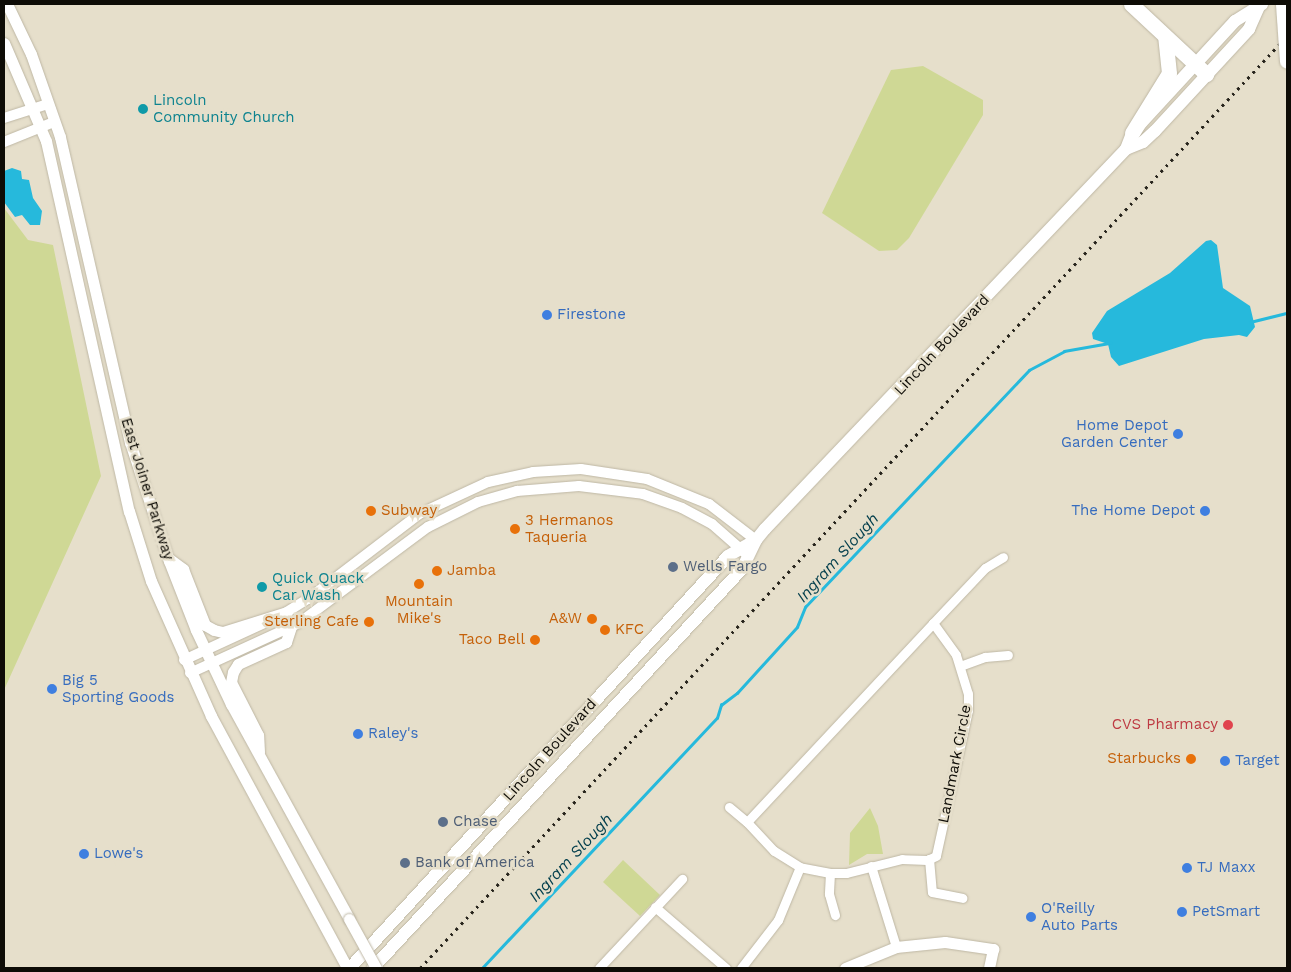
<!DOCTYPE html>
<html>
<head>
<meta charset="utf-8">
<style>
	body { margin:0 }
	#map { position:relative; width:1291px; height:972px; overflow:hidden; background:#e6dfcb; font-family:"Work Sans",sans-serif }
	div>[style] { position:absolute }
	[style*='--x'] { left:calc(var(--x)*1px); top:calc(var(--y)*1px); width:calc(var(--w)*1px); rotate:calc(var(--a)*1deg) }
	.green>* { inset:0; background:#cfd895 }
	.water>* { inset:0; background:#26b9dc }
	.stream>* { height:2.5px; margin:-1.25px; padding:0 1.25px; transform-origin:1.25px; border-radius:1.25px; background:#26b9dc }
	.roads { filter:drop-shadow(0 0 1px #beb7a4) drop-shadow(0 0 1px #beb7a4) }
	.minor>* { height:9px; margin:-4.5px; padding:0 4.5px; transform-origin:4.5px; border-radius:4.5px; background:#fff }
	.tertiary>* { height:10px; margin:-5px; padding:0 5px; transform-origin:5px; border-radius:5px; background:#fff }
	.secondary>* { height:11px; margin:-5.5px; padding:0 5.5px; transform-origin:5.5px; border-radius:5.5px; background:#fff }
	.primary>* { height:12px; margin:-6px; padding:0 6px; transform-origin:6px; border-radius:6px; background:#fff }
	.motorway>* { height:15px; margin:-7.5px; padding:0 7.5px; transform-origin:7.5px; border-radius:7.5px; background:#fff }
	.rail>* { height:2.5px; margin-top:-1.25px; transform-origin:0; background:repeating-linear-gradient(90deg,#27241c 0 2.5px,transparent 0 7.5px) }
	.bridges { filter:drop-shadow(0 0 1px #beb7a4) drop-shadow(0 0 1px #beb7a4) }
	.secondary-bridge>* { height:11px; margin:-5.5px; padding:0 5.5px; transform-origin:5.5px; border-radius:5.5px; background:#fff }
	.motorway-bridge>* { height:15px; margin:-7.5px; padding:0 7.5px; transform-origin:7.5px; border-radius:7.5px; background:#fff }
	.dots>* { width:14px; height:14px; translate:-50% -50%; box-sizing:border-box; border:2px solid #e6dfcb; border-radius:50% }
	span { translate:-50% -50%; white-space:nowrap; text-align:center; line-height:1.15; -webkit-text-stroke:5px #e6dfcb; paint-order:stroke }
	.culture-label { font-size:15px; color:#0d838f }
	.left { translate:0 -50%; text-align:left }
	.shop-label { font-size:15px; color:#366cbe }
	.right { translate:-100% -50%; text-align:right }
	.street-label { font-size:15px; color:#0e0c06 }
	.food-label { font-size:15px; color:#c56008 }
	.service-label { font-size:15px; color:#4e5e75 }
	.health-label { font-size:15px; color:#be3a42 }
	.water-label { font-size:16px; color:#003d4b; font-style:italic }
	.frame { position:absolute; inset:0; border:5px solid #0e0c06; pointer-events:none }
</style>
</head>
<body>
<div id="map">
	<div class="green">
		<i style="clip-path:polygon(923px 66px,983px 100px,983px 115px,909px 238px,897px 250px,879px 251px,822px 213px,891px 70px)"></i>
		<i style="clip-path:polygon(4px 208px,28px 240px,53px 245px,101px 476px,4px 690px)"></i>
		<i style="clip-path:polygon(870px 808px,878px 826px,883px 854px,867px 854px,849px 865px,850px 833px)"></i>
		<i style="clip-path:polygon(623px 860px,660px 895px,640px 916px,603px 882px)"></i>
	</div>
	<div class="water">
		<i style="clip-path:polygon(12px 168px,21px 171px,22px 179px,29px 180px,33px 198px,42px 211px,40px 225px,30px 225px,22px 215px,15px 217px,4px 202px,4px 171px)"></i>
		<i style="clip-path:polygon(1211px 240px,1217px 245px,1223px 288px,1250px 306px,1255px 327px,1247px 337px,1239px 335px,1204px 339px,1119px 366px,1111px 357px,1108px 344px,1093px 339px,1092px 333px,1107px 311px,1170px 273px,1206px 241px)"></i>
	</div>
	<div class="stream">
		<i style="--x:1250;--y:322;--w:38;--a:-14"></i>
		<i style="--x:482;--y:968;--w:343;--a:-46.8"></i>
		<i style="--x:717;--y:718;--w:14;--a:-73"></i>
		<i style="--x:721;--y:705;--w:20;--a:-37"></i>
		<i style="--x:737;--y:693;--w:89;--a:-47.7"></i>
		<i style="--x:797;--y:627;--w:22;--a:-68"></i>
		<i style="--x:805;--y:607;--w:326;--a:-46.6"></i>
		<i style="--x:1029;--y:370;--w:40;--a:-28"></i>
		<i style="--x:1064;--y:351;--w:47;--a:-9.9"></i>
	</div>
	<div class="roads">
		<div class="minor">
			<i style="--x:933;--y:623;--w:39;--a:54"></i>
			<i style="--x:956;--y:655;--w:41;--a:72.9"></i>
			<i style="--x:968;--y:694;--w:16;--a:90"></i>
			<i style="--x:968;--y:710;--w:149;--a:102.4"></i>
			<i style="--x:936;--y:856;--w:10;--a:156"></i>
			<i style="--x:927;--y:860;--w:25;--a:-178"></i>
			<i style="--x:902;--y:859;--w:58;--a:166"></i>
			<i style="--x:846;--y:873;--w:16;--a:180"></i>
			<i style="--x:830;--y:873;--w:31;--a:-169"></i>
			<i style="--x:800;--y:867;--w:31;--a:-148"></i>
			<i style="--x:774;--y:851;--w:40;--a:-133"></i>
			<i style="--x:747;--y:822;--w:272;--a:-46.9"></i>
			<i style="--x:933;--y:623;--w:76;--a:-46.6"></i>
			<i style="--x:985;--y:568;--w:21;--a:-31"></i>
			<i style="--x:960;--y:666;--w:27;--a:-20"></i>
			<i style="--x:985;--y:657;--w:23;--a:-5"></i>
			<i style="--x:729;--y:807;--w:23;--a:40"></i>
			<i style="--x:929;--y:859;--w:33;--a:85"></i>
			<i style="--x:932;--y:892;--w:31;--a:11"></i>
			<i style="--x:871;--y:866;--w:85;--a:72.8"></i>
			<i style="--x:830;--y:873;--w:21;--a:93"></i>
			<i style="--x:829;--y:894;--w:22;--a:74"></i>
			<i style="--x:655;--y:907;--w:94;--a:40.7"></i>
			<i style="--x:599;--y:968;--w:122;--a:-47"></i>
			<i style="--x:741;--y:968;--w:61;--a:-52.4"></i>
			<i style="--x:778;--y:920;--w:57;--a:-67.5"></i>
		</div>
		<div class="tertiary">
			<i style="--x:4;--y:118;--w:46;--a:-17.7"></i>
			<i style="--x:4;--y:142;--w:54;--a:-21.8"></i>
			<i style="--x:282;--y:615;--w:31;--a:-32"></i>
			<i style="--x:308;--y:599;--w:140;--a:-37.4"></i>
			<i style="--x:419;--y:514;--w:76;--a:-24.9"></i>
			<i style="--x:488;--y:482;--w:46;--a:-12.5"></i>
			<i style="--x:533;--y:472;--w:48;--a:-3.6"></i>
			<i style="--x:581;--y:469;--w:67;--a:8.6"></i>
			<i style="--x:647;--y:479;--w:67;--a:22"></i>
			<i style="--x:709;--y:504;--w:59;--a:37.5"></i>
			<i style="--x:184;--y:660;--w:88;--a:-24.8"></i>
			<i style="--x:190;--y:673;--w:120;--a:-24.6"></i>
			<i style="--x:299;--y:623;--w:161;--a:-36.7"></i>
			<i style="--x:428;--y:527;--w:56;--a:-26.6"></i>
			<i style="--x:478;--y:502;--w:41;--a:-15.8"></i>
			<i style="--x:517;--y:491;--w:62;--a:-4.6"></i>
			<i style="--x:579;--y:486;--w:64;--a:7.1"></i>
			<i style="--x:643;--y:494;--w:41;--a:19.7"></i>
			<i style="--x:682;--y:508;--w:34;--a:28"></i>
			<i style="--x:712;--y:524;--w:44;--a:41.3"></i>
		</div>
		<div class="secondary">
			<i style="--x:7;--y:4;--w:55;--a:64.4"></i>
			<i style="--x:31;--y:54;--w:88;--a:70.7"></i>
			<i style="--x:60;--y:137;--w:313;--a:77.1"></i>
			<i style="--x:130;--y:442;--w:125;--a:71.9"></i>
			<i style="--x:169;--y:561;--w:74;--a:68.6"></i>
			<i style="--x:196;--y:630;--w:82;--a:64.7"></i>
			<i style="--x:231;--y:704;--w:245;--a:61.2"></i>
			<i style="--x:4;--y:43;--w:107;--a:66.8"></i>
			<i style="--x:46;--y:141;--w:379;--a:77.4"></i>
			<i style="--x:129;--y:511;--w:73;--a:72.6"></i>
			<i style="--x:151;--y:581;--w:148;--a:66"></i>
			<i style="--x:211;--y:716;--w:286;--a:61.6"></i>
			<i style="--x:168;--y:558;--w:19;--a:36"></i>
			<i style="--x:183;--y:569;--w:60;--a:68.6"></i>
			<i style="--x:205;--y:625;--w:10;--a:29"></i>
			<i style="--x:214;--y:630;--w:9;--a:13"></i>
			<i style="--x:223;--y:632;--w:67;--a:-17.4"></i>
			<i style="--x:259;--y:752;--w:17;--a:-93"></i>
			<i style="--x:258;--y:735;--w:59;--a:-117"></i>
			<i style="--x:231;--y:682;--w:10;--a:-79"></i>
			<i style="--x:233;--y:672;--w:9;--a:-58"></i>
			<i style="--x:238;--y:664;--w:53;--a:-24.6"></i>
			<i style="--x:286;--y:642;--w:16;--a:-72"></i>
			<i style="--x:845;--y:968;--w:55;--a:-22.4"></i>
			<i style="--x:896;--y:947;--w:49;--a:-5.8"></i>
			<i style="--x:945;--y:942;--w:49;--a:8.3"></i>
			<i style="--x:993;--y:949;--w:19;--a:102"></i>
		</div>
		<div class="primary">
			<i style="--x:1126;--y:149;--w:18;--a:-22"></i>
			<i style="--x:1143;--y:142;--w:16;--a:-43"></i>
			<i style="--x:1155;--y:131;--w:139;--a:-47.3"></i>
			<i style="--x:1249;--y:29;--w:24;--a:-66"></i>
			<i style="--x:350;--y:968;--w:559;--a:-47.46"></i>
			<i style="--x:728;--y:556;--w:32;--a:-30"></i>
			<i style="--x:373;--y:968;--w:543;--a:-47.24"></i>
			<i style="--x:742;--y:569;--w:32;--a:-64"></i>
			<i style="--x:756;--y:540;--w:14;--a:-51"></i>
			<i style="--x:765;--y:529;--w:524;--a:-46.47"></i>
			<i style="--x:1126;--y:149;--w:17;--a:-69"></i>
			<i style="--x:1132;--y:133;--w:152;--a:-47.4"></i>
			<i style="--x:1235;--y:21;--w:32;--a:-32"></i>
		</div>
		<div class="motorway">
			<i style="--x:1131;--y:4;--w:103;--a:43"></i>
			<i style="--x:1132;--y:133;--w:70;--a:-58.3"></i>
			<i style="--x:1169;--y:73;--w:36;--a:-96"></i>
		</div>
	</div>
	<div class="rail">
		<i style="--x:420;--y:968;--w:1273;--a:-47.07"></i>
	</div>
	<div class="bridges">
		<div class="secondary-bridge">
			<i style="--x:349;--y:919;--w:56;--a:61.1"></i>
		</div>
		<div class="motorway-bridge">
			<i style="--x:1283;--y:4;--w:57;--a:86"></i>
		</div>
	</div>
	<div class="dots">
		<i style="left:143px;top:109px;background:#0f9aa8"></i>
		<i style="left:547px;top:315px;background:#3f7fe0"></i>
		<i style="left:1178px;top:434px;background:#3f7fe0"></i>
		<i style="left:371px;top:511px;background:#e8710a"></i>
		<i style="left:1205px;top:511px;background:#3f7fe0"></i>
		<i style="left:515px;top:529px;background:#e8710a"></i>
		<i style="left:673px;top:567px;background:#5c6f8a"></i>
		<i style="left:437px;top:571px;background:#e8710a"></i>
		<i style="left:419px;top:584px;background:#e8710a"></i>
		<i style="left:262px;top:587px;background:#0f9aa8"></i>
		<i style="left:592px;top:619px;background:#e8710a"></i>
		<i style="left:369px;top:622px;background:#e8710a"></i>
		<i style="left:605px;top:630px;background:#e8710a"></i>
		<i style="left:535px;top:640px;background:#e8710a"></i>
		<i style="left:52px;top:689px;background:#3f7fe0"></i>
		<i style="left:1228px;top:725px;background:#e0444e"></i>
		<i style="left:358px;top:734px;background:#3f7fe0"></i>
		<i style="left:1191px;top:759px;background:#e8710a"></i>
		<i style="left:1225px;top:761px;background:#3f7fe0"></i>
		<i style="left:443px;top:822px;background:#5c6f8a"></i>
		<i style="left:84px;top:854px;background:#3f7fe0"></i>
		<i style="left:405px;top:863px;background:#5c6f8a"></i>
		<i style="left:1187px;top:868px;background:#3f7fe0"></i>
		<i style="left:1182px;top:912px;background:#3f7fe0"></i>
		<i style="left:1031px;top:917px;background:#3f7fe0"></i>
	</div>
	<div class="culture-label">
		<span class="left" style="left:153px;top:109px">Lincoln<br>Community Church</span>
		<span class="left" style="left:272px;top:587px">Quick Quack<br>Car Wash</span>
	</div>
	<div class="shop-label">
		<span class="left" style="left:557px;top:315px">Firestone</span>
		<span class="right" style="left:1168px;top:434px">Home Depot<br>Garden Center</span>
		<span class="right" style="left:1195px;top:511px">The Home Depot</span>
		<span class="left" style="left:62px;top:689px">Big 5<br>Sporting Goods</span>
		<span class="left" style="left:368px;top:734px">Raley's</span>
		<span class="left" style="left:1235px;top:761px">Target</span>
		<span class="left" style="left:94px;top:854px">Lowe's</span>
		<span class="left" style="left:1197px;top:868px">TJ Maxx</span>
		<span class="left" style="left:1041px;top:917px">O'Reilly<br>Auto Parts</span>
		<span class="left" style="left:1192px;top:912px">PetSmart</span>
	</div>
	<div class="street-label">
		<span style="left:942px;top:345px;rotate:-47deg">Lincoln Boulevard</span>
		<span style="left:147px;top:489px;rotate:73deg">East Joiner Parkway</span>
		<span style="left:550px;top:750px;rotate:-48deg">Lincoln Boulevard</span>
		<span style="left:955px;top:764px;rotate:-79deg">Landmark Circle</span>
	</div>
	<div class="food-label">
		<span class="left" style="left:381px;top:511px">Subway</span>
		<span class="left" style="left:525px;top:529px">3 Hermanos<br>Taqueria</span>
		<span class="left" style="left:447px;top:571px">Jamba</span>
		<span style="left:419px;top:610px">Mountain<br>Mike's</span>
		<span class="right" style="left:582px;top:619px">A&amp;W</span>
		<span class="right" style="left:359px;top:622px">Sterling Cafe</span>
		<span class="left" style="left:615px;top:630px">KFC</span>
		<span class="right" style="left:525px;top:640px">Taco Bell</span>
		<span class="right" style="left:1181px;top:759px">Starbucks</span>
	</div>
	<div class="service-label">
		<span class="left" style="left:683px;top:567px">Wells Fargo</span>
		<span class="left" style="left:453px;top:822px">Chase</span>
		<span class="left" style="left:415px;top:863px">Bank of America</span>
	</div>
	<div class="health-label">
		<span class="right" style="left:1218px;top:725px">CVS Pharmacy</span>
	</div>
	<div class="water-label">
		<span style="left:838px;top:558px;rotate:-48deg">Ingram Slough</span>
		<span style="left:571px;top:858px;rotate:-47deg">Ingram Slough</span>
	</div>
	<div class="frame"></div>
</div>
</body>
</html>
